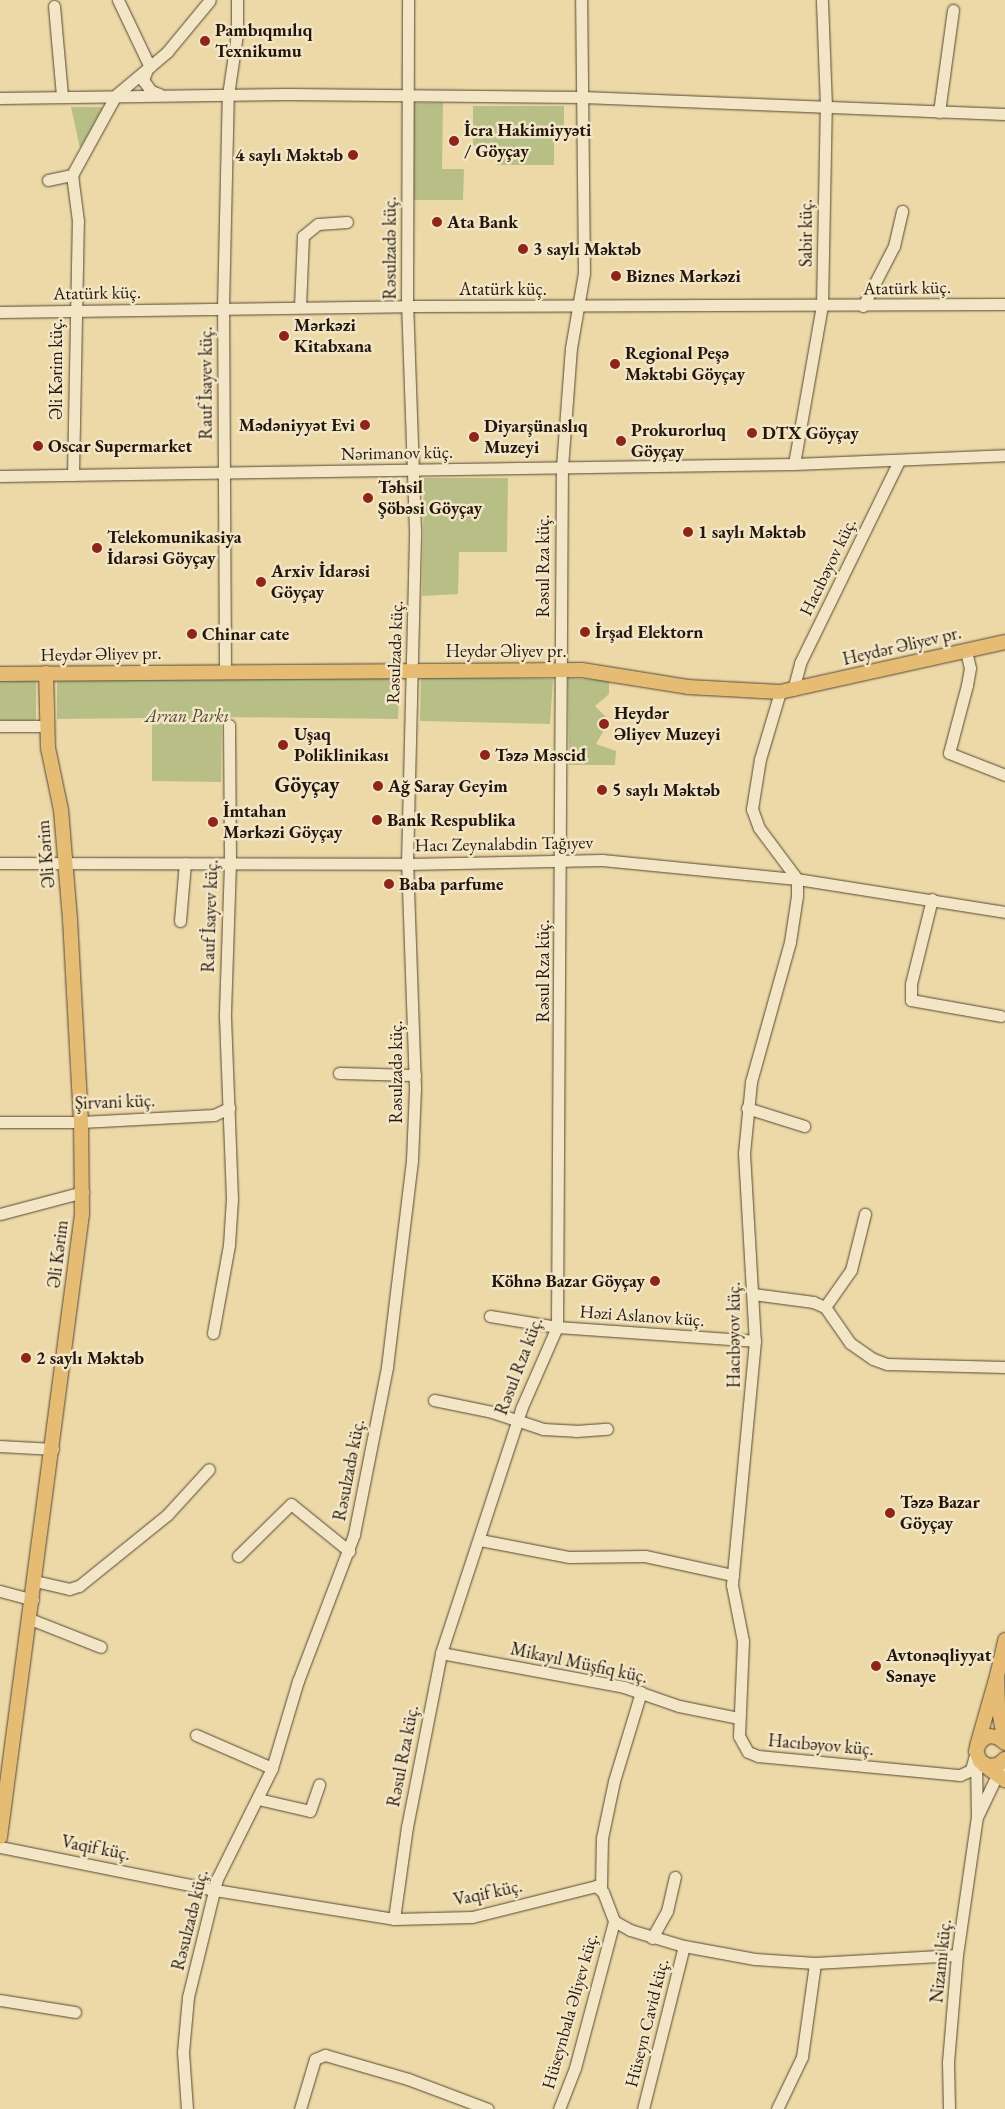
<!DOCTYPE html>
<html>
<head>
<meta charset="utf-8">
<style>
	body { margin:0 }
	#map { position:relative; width:1005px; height:2109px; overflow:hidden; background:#ecd9a7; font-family:"EB Garamond",serif }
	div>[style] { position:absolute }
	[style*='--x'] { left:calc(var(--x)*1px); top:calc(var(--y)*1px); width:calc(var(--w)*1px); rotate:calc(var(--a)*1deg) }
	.green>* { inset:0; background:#b7bf87 }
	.roads { filter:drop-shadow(0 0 1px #554734) drop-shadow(0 0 1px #554734) }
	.minor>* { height:11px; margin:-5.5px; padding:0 5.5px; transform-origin:5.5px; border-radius:5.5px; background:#f3e6c6 }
	.major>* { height:14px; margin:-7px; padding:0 7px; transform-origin:7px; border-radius:7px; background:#e6bc74 }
	.dots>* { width:14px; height:14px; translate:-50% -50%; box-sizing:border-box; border:2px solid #f3e6c6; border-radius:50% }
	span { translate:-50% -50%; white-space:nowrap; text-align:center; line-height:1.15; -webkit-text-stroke:5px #f3e6c6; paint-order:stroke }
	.poi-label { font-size:18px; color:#23160d; font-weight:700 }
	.left { translate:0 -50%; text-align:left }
	.right { translate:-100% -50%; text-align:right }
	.street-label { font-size:18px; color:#23160d }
	.park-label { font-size:18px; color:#4f4932; font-style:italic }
	.district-label { font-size:22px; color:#23160d; font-weight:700 }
</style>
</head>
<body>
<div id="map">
	<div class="green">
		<i style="clip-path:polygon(411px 103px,443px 103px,442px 169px,464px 169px,463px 200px,411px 200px)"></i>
		<i style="clip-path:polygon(473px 106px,564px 106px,564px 133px,554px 133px,554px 165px,497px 165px,497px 147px,473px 146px)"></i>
		<i style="clip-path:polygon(71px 107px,103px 107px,80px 148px)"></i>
		<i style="clip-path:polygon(424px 478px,508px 478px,507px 552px,459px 552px,458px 594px,422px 596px)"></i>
		<i style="clip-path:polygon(421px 677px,553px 679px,550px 724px,420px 721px)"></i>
		<i style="clip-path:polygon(400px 678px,398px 719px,222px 717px,221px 782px,152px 781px,152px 718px,57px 719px,57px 681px)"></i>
		<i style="clip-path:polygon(568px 678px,609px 681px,609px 694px,595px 706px,606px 717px,596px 723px,603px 732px,596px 744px,616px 751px,615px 765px,569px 765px)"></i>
		<i style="clip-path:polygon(0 680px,36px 680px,36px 720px,0 720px)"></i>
	</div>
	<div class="roads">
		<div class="minor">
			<i style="--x:118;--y:0;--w:74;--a:64.5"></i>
			<i style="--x:54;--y:6;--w:90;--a:84.9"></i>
			<i style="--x:147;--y:69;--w:12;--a:110"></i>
			<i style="--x:143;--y:80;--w:14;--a:54"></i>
			<i style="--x:151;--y:91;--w:9;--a:21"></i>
			<i style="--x:0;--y:98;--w:286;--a:-0.8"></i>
			<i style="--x:286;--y:94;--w:296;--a:0.6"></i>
			<i style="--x:582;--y:97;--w:423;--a:2.3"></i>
			<i style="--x:939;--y:112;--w:103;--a:-82.2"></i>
			<i style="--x:48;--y:180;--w:25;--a:-12"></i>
			<i style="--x:863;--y:306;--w:68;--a:-62.7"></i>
			<i style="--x:894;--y:246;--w:36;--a:-77"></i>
			<i style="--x:300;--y:307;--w:71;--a:-87.6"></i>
			<i style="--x:303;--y:236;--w:19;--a:-39"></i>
			<i style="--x:318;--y:224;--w:29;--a:-4"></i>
			<i style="--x:0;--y:312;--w:407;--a:-0.8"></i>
			<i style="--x:407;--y:306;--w:598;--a:-0.19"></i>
			<i style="--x:794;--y:464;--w:160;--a:-80"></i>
			<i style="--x:822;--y:306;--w:200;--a:-88.9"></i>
			<i style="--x:826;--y:106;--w:106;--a:-92.2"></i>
			<i style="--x:73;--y:475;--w:254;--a:-88.9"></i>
			<i style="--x:78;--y:221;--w:46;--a:-97.4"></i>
			<i style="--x:72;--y:175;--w:91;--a:-61.2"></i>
			<i style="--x:116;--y:95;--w:67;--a:-40.1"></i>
			<i style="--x:167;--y:52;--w:67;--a:-50.4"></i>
			<i style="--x:0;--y:476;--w:794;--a:-0.87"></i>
			<i style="--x:794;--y:464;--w:211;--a:-2.4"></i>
			<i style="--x:966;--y:651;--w:17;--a:77"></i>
			<i style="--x:970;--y:668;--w:17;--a:100"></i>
			<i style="--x:967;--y:685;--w:70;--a:104.8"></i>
			<i style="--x:949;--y:753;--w:60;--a:21.4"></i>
			<i style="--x:225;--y:672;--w:364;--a:-90.3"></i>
			<i style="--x:223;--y:308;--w:213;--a:-88.7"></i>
			<i style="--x:228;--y:95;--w:62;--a:-81.6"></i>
			<i style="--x:237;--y:34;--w:34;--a:-90"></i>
			<i style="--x:793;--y:690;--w:28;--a:-75"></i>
			<i style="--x:800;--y:663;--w:225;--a:-63.9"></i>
			<i style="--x:780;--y:692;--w:70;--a:106.6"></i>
			<i style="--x:760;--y:759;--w:51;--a:99.1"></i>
			<i style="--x:752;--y:809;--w:20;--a:70"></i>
			<i style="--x:759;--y:828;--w:64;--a:53.3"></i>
			<i style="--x:797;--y:879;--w:17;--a:90"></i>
			<i style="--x:797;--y:896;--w:47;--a:98.7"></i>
			<i style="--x:790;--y:942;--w:145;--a:105.6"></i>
			<i style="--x:751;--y:1082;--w:71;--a:95.6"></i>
			<i style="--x:744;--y:1153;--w:188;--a:86.7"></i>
			<i style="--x:755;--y:1341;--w:245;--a:95.4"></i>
			<i style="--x:732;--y:1585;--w:57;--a:78.9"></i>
			<i style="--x:743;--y:1641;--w:95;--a:92.4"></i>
			<i style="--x:739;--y:1736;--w:18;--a:61"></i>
			<i style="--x:748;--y:1752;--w:11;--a:22"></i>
			<i style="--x:758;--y:1756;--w:203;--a:5.4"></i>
			<i style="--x:960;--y:1775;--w:12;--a:-24"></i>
			<i style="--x:971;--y:1770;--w:20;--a:-75"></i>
			<i style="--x:0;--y:726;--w:47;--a:0"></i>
			<i style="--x:0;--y:863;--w:407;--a:0.1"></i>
			<i style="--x:407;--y:864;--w:195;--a:-1.2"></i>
			<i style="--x:602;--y:860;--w:196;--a:5.6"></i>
			<i style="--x:797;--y:879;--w:211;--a:9"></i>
			<i style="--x:932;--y:899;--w:88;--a:103.9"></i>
			<i style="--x:911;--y:984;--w:16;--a:90"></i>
			<i style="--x:911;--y:1000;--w:91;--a:10.1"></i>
			<i style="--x:180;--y:921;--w:58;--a:-85.1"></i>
			<i style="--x:339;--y:1073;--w:76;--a:1.5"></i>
			<i style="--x:747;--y:1108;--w:60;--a:17.5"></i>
			<i style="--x:0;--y:1122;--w:81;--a:0"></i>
			<i style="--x:81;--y:1122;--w:133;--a:-3"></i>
			<i style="--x:214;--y:1115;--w:17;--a:-25"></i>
			<i style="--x:0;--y:1214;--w:86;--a:-14.8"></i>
			<i style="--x:753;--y:1294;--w:61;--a:7.6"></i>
			<i style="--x:813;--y:1302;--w:13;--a:23"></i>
			<i style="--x:825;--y:1307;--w:44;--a:55.2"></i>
			<i style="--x:850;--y:1343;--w:28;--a:35"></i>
			<i style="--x:873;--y:1359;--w:15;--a:20"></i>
			<i style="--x:887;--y:1364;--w:118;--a:1.5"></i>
			<i style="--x:825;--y:1307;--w:45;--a:-54.9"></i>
			<i style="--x:851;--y:1270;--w:58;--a:-76"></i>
			<i style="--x:490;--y:1316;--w:68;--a:9.3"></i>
			<i style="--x:557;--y:1327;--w:198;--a:4"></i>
			<i style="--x:213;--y:1333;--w:89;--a:-79.7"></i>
			<i style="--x:229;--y:1245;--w:46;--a:-86.3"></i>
			<i style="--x:232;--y:1199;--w:186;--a:-92.2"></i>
			<i style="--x:225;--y:1013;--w:149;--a:-88.1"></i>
			<i style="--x:230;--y:864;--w:139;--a:-90.4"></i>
			<i style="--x:434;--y:1400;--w:59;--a:11.7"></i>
			<i style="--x:492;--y:1412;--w:54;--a:18.4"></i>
			<i style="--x:543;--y:1429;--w:33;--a:3"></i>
			<i style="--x:576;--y:1431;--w:31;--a:-4"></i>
			<i style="--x:0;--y:1446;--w:53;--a:3.2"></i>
			<i style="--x:480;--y:1540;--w:91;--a:10.8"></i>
			<i style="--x:569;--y:1557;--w:76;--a:-0.8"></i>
			<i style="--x:645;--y:1556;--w:90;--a:12.2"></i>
			<i style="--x:238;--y:1556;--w:74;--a:-44.5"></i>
			<i style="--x:291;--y:1504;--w:75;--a:39"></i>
			<i style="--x:35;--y:1581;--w:35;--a:13"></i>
			<i style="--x:69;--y:1589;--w:10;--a:-17"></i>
			<i style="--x:79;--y:1586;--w:113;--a:-38.9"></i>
			<i style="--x:167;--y:1515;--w:62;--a:-47.6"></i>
			<i style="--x:0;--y:1591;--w:34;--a:15"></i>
			<i style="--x:30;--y:1619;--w:76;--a:21.5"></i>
			<i style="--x:441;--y:1653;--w:186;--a:10.5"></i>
			<i style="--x:624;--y:1687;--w:58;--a:19.1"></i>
			<i style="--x:679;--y:1706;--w:60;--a:11.5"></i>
			<i style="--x:196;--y:1735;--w:83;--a:23.5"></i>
			<i style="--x:976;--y:1761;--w:56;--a:89"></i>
			<i style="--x:977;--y:1817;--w:55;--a:-64.4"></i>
			<i style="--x:258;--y:1799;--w:53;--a:13"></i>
			<i style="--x:310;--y:1811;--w:28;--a:-71"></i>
			<i style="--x:0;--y:1847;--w:219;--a:11.3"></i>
			<i style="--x:215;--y:1890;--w:181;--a:9.2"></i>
			<i style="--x:394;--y:1919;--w:78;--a:-1.5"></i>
			<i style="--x:472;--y:1917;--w:128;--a:-14"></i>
			<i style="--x:596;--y:1886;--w:9;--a:41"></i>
			<i style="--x:603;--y:1892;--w:31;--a:69"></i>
			<i style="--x:614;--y:1921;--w:18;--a:29"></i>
			<i style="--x:630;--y:1930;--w:56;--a:16.5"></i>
			<i style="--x:684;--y:1946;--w:72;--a:10.4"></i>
			<i style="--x:755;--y:1959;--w:60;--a:3.8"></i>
			<i style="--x:815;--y:1963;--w:142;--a:-3.2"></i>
			<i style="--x:601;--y:1888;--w:50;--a:-88.9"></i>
			<i style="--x:602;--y:1838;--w:58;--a:-78.1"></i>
			<i style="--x:614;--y:1781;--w:93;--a:-73.1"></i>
			<i style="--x:394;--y:1919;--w:93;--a:-82"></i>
			<i style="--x:407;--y:1827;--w:177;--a:-78.9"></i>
			<i style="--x:441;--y:1653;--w:257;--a:-71.8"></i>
			<i style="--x:521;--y:1409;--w:90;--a:-66.3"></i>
			<i style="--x:557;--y:1327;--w:860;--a:-89.67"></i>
			<i style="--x:562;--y:467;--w:119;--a:-85.7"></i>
			<i style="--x:571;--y:348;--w:76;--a:-80.2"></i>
			<i style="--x:584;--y:273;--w:273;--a:-90.6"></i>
			<i style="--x:652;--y:1938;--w:31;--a:-61"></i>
			<i style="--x:667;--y:1911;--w:35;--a:-77"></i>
			<i style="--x:0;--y:2000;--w:76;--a:9.1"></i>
			<i style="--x:187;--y:2109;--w:57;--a:-94"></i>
			<i style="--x:183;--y:2052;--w:55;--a:-84.8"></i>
			<i style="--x:188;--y:1997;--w:122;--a:-76.2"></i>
			<i style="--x:217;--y:1879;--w:124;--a:-63.6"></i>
			<i style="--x:272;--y:1768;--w:91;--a:-73.4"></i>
			<i style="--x:298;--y:1681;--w:157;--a:-69.1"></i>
			<i style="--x:354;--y:1534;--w:170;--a:-78.8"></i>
			<i style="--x:387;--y:1367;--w:209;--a:-83.1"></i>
			<i style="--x:412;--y:1160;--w:72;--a:-87.6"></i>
			<i style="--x:415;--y:1088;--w:224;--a:-92"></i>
			<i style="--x:407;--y:864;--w:334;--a:-88.6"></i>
			<i style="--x:415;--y:530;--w:224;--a:-92"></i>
			<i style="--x:407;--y:306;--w:306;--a:-89.8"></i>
			<i style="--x:300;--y:2109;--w:52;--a:-73.3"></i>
			<i style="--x:315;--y:2059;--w:11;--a:-22"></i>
			<i style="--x:325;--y:2055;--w:86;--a:16.1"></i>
			<i style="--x:408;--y:2079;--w:85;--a:20.6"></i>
			<i style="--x:559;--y:2109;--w:44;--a:-68.7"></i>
			<i style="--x:575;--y:2068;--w:152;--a:-75.1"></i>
			<i style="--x:643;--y:2109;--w:168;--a:-75.9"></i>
			<i style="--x:777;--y:2109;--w:58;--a:-64.3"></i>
			<i style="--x:802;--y:2057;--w:95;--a:-82.1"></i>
			<i style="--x:949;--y:2109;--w:47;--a:-91.2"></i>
			<i style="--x:948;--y:2062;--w:107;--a:-85.2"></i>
			<i style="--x:957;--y:1955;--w:139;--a:-81.8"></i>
		</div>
		<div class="major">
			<i style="--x:0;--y:674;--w:582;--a:-0.39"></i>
			<i style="--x:582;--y:670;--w:107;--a:9.1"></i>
			<i style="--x:688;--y:687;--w:92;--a:3.1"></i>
			<i style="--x:780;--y:692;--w:230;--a:-12.5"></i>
			<i style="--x:997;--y:1676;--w:37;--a:-77"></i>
			<i style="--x:1005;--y:1743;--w:10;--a:-143"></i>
			<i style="--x:997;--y:1737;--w:9;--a:-174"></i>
			<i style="--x:988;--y:1736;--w:10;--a:143"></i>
			<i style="--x:980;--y:1742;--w:10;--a:114"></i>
			<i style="--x:976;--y:1751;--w:11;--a:68"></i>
			<i style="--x:980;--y:1761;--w:9;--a:32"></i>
			<i style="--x:988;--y:1766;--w:10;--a:-6"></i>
			<i style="--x:998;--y:1765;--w:9;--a:-41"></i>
			<i style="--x:977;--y:1746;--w:73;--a:-74.1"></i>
			<i style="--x:997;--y:1676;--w:30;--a:88"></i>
			<i style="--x:998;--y:1706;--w:36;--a:79"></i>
			<i style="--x:984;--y:1765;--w:26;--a:36"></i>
			<i style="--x:0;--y:1837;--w:628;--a:-82.5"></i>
			<i style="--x:82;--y:1214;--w:92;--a:-90.6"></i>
			<i style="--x:81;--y:1122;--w:203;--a:-93.1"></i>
			<i style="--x:70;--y:919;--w:109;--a:-94.7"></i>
			<i style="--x:61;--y:810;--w:63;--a:-101.8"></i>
			<i style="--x:48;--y:748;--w:75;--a:-91.5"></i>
		</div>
	</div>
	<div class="dots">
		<i style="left:205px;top:41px;background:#8f2418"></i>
		<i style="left:454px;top:141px;background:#8f2418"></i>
		<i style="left:353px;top:155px;background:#8f2418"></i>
		<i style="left:437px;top:222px;background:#8f2418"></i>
		<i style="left:523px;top:249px;background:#8f2418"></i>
		<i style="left:616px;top:276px;background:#8f2418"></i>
		<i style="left:284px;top:336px;background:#8f2418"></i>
		<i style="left:615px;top:364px;background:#8f2418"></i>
		<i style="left:365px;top:425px;background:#8f2418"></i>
		<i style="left:752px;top:433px;background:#8f2418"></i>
		<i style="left:474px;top:437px;background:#8f2418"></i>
		<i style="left:621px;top:441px;background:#8f2418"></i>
		<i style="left:38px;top:446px;background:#8f2418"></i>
		<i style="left:368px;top:498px;background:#8f2418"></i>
		<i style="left:688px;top:532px;background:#8f2418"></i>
		<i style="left:97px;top:548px;background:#8f2418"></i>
		<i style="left:261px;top:582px;background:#8f2418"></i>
		<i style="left:585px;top:632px;background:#8f2418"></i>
		<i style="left:192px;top:634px;background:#8f2418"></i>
		<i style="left:604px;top:724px;background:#8f2418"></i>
		<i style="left:283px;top:745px;background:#8f2418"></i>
		<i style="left:485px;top:755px;background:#8f2418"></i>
		<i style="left:378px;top:786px;background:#8f2418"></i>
		<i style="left:602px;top:790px;background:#8f2418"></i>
		<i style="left:377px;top:820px;background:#8f2418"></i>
		<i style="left:213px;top:822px;background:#8f2418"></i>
		<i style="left:389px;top:884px;background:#8f2418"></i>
		<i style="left:655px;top:1281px;background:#8f2418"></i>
		<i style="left:26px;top:1358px;background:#8f2418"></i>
		<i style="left:890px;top:1513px;background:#8f2418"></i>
		<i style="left:876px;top:1666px;background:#8f2418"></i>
	</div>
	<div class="poi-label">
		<span class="left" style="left:215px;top:41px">Pambıqmılıq<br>Texnikumu</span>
		<span class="left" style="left:464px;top:141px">İcra Hakimiyyəti<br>/ Göyçay</span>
		<span class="right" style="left:343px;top:155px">4 saylı Məktəb</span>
		<span class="left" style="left:447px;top:222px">Ata Bank</span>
		<span class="left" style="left:533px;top:249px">3 saylı Məktəb</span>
		<span class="left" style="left:626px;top:276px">Biznes Mərkəzi</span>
		<span class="left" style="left:294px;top:336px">Mərkəzi<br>Kitabxana</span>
		<span class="left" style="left:625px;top:364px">Regional Peşə<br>Məktəbi Göyçay</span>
		<span class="right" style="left:355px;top:425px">Mədəniyyət Evi</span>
		<span class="left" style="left:484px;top:437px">Diyarşünaslıq<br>Muzeyi</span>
		<span class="left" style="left:631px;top:441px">Prokurorluq<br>Göyçay</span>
		<span class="left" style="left:762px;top:433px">DTX Göyçay</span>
		<span class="left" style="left:48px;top:446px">Oscar Supermarket</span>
		<span class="left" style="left:378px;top:498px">Təhsil<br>Şöbəsi Göyçay</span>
		<span class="left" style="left:698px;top:532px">1 saylı Məktəb</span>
		<span class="left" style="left:107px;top:548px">Telekomunikasiya<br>İdarəsi Göyçay</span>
		<span class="left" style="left:271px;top:582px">Arxiv İdarəsi<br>Göyçay</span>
		<span class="left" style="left:595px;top:632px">İrşad Elektorn</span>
		<span class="left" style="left:202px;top:634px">Chinar cate</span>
		<span class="left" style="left:614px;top:724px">Heydər<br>Əliyev Muzeyi</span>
		<span class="left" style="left:294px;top:745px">Uşaq<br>Poliklinikası</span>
		<span class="left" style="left:495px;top:755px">Təzə Məscid</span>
		<span class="left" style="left:388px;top:786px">Ağ Saray Geyim</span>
		<span class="left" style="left:612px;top:790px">5 saylı Məktəb</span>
		<span class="left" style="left:223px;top:822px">İmtahan<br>Mərkəzi Göyçay</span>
		<span class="left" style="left:387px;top:820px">Bank Respublika</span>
		<span class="left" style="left:399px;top:884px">Baba parfume</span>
		<span class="right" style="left:645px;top:1281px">Köhnə Bazar Göyçay</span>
		<span class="left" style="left:36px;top:1358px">2 saylı Məktəb</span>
		<span class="left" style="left:900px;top:1513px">Təzə Bazar<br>Göyçay</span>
		<span class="left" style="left:886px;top:1666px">Avtonəqliyyat<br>Sənaye</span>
	</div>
	<div class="street-label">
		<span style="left:806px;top:233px;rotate:-90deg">Sabir küç.</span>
		<span style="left:390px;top:248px;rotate:-90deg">Rəsulzadə küç.</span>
		<span style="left:907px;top:288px;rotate:-1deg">Atatürk küç.</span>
		<span style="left:503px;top:289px">Atatürk küç.</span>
		<span style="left:97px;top:293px;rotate:-1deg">Atatürk küç.</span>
		<span style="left:56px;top:369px;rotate:-90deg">Əli Kərim küç.</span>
		<span style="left:206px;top:383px;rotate:-90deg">Rauf İsayev küç.</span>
		<span style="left:397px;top:453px;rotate:-1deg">Nərimanov küç.</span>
		<span style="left:543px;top:566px;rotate:-90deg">Rəsul Rza küç.</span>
		<span style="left:828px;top:567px;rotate:-64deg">Hacıbəyov küç.</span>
		<span style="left:902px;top:646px;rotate:-13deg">Heydər Əliyev pr.</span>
		<span style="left:506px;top:651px">Heydər Əliyev pr.</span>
		<span style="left:395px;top:652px;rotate:-88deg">Rəsulzadə küç.</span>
		<span style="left:101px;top:654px;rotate:-1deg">Heydər Əliyev pr.</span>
		<span style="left:504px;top:844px;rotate:-1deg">Hacı Zeynalabdin Tağıyev</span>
		<span style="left:46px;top:854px;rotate:-95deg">Əli Kərim</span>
		<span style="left:210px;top:916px;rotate:-88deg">Rauf İsayev küç.</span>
		<span style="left:543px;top:971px;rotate:-90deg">Rəsul Rza küç.</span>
		<span style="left:396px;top:1072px;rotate:-90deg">Rəsulzadə küç.</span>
		<span style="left:115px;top:1102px;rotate:-2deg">Şirvani küç.</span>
		<span style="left:58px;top:1254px;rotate:-83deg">Əli Kərim</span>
		<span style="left:642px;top:1316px;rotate:4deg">Həzi Aslanov küç.</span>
		<span style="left:734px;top:1335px;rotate:-90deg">Hacıbəyov küç.</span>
		<span style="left:519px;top:1366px;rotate:-69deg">Rəsul Rza küç.</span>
		<span style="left:349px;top:1470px;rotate:-79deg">Rəsulzadə küç.</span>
		<span style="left:579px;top:1663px;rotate:12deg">Mikayıl Müşfiq küç.</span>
		<span style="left:821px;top:1745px;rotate:5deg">Hacıbəyov küç.</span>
		<span style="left:403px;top:1756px;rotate:-79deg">Rəsul Rza küç.</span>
		<span style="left:96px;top:1848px;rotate:11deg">Vaqif küç.</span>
		<span style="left:488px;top:1893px;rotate:-12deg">Vaqif küç.</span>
		<span style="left:190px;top:1920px;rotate:-76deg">Rəsulzadə küç.</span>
		<span style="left:941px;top:1961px;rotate:-84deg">Nizami küç.</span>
		<span style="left:570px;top:2011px;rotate:-74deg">Hüseynbala Əliyev küç.</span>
		<span style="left:647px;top:2023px;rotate:-76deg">Hüseyn Cavid küç.</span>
	</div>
	<div class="park-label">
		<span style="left:187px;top:716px">Arran Parkı</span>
	</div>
	<div class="district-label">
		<span style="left:307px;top:785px">Göyçay</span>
	</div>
</div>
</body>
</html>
